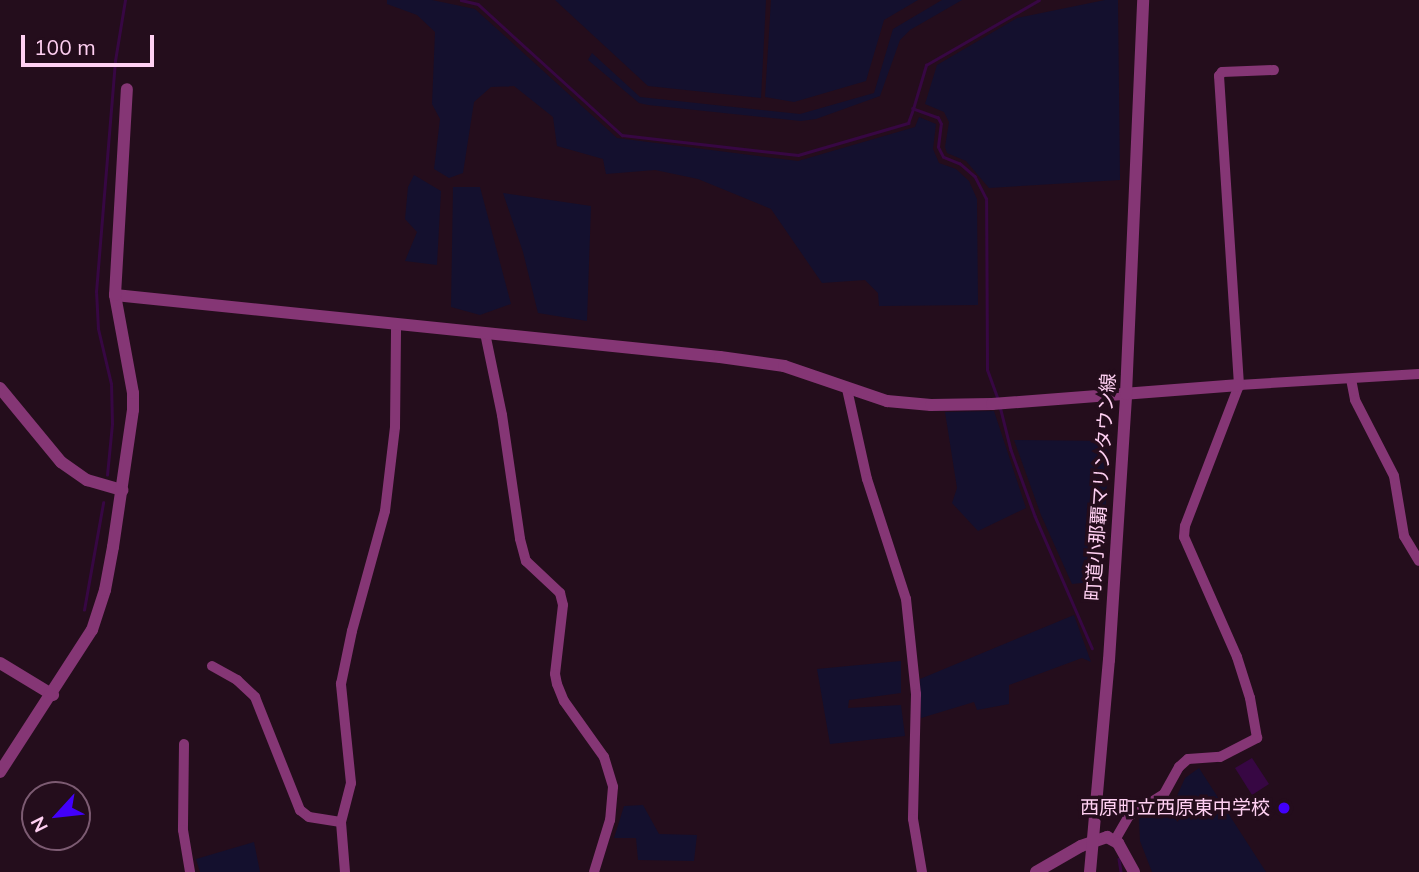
<!DOCTYPE html>
<html>
<head>
<meta charset="utf-8">
<style>
	body { margin:0 }
	#map { position:relative; width:1419px; height:872px; overflow:hidden; background:#240d1c; font-family:Mulish,"Noto Sans JP",sans-serif }
	div>[style] { position:absolute }
	[style*='--x'] { left:calc(var(--x)*1px); top:calc(var(--y)*1px); width:calc(var(--w)*1px); rotate:calc(var(--a)*1deg) }
	.green>* { inset:0; background:#14102e }
	.water>* { inset:0; background:#370743 }
	.stream>* { height:2.5px; margin:-1.25px; padding:0 1.25px; transform-origin:1.25px; border-radius:1.25px; background:#370743 }
	.minor>* { height:10px; margin:-5px; padding:0 5px; transform-origin:5px; border-radius:5px; background:#853675 }
	.tertiary>* { height:12px; margin:-6px; padding:0 6px; transform-origin:6px; border-radius:6px; background:#853675 }
	.dots>* { width:19px; height:19px; translate:-50% -50%; box-sizing:border-box; border:4px solid #240d1c; border-radius:50% }
	span { translate:-50% -50%; white-space:nowrap; text-align:center; line-height:1.15; -webkit-text-stroke:7px #240d1c; paint-order:stroke }
	.street-label { font-size:19px; color:#ffd0f2 }
	.poi-label { font-size:19px; color:#ffd0f2 }
	.right { translate:-100% -50%; text-align:right }
	.north { position:absolute; left:21px; top:781px; width:70px; height:70px; box-sizing:border-box; background:#240d1c; border:2px solid #7c5b72; border-radius:50%; rotate:243deg; font-size:19px; font-weight:700; line-height:28px; text-align:center; color:#ffd0f2 }
	.north::after { content:''; display:block; margin:auto; width:24px; height:32px; background:#4200fb; clip-path:polygon(50% 0,100% 100%,50% 72%,0 100%) }
	.scale { position:absolute; left:21px; top:35px; width:133px; height:32px; box-sizing:border-box; border:4px solid #ffd0f2; border-top:0; padding-left:9px; font-size:21px; line-height:24px; white-space:nowrap; color:#ffd0f2; -webkit-text-stroke:5px #240d1c; paint-order:stroke }
</style>
</head>
<body>
<div id="map">
	<div class="green">
		<i style="clip-path:polygon(387px 0,432px 0,475px 9px,617px 138px,798px 161px,915px 127px,919px 117px,936px 124px,933px 149px,939px 163px,956px 169px,969px 181px,977px 199px,978px 305px,879px 306px,878px 293px,865px 280px,822px 283px,771px 209px,698px 179px,655px 170px,606px 174px,603px 159px,557px 146px,553px 117px,514px 86px,491px 87px,474px 102px,463px 173px,449px 178px,434px 169px,440px 119px,432px 104px,435px 32px,417px 15px,387px 4px)"></i>
		<i style="clip-path:polygon(555px 0,766px 0,761px 98px,648px 86px)"></i>
		<i style="clip-path:polygon(771px 0,918px 0,884px 20px,866px 81px,794px 102px,765px 97px)"></i>
		<i style="clip-path:polygon(942px 0,962px 0,910px 30px,900px 40px,880px 96px,816px 119px,801px 121px,648px 105px,639px 103px,588px 60px,592px 53px,640px 97px,800px 114px,874px 93px,893px 29px)"></i>
		<i style="clip-path:polygon(1105px 0,1118px 0,1120px 180px,989px 188px,966px 161px,947px 153px,945px 147px,949px 122px,944px 112px,925px 104px,937px 65px,1017px 18px)"></i>
		<i style="clip-path:polygon(414px 175px,441px 191px,437px 265px,405px 261px,417px 232px,405px 219px,408px 187px)"></i>
		<i style="clip-path:polygon(453px 187px,480px 187px,511px 304px,480px 315px,451px 307px)"></i>
		<i style="clip-path:polygon(503px 193px,591px 206px,587px 321px,538px 313px,523px 252px)"></i>
		<i style="clip-path:polygon(994px 411px,1026px 508px,978px 531px,952px 503px,957px 488px,945px 412px)"></i>
		<i style="clip-path:polygon(1014px 440px,1109px 441px,1102px 581px,1072px 584px,1041px 515px)"></i>
		<i style="clip-path:polygon(1074px 615px,1091px 662px,1082px 658px,1009px 685px,1009px 704px,977px 710px,974px 702px,921px 718px,920px 679px)"></i>
		<i style="clip-path:polygon(901px 661px,901px 693px,849px 700px,848px 708px,901px 705px,905px 736px,830px 744px,817px 669px)"></i>
		<i style="clip-path:polygon(1199px 768px,1266px 872px,1152px 872px,1140px 841px,1139px 819px,1176px 798px,1185px 778px)"></i>
		<i style="clip-path:polygon(643px 805px,659px 834px,697px 835px,694px 861px,638px 860px,636px 838px,614px 838px,624px 806px)"></i>
		<i style="clip-path:polygon(254px 842px,260px 872px,200px 872px,196px 859px)"></i>
	</div>
	<div class="water">
		<i style="clip-path:polygon(1252px 758px,1269px 784px,1252px 795px,1235px 768px)"></i>
	</div>
	<div class="stream">
		<i style="--x:461;--y:0;--w:17;--a:13"></i>
		<i style="--x:478;--y:4;--w:195;--a:42.3"></i>
		<i style="--x:622;--y:135;--w:177;--a:6.5"></i>
		<i style="--x:798;--y:155;--w:115;--a:-16.2"></i>
		<i style="--x:908;--y:123;--w:15;--a:-70"></i>
		<i style="--x:998;--y:400;--w:32;--a:-110"></i>
		<i style="--x:987;--y:370;--w:171;--a:-90.3"></i>
		<i style="--x:986;--y:199;--w:25;--a:-117"></i>
		<i style="--x:975;--y:177;--w:20;--a:-139"></i>
		<i style="--x:960;--y:164;--w:18;--a:-158"></i>
		<i style="--x:943;--y:157;--w:11;--a:-117"></i>
		<i style="--x:938;--y:147;--w:23;--a:-83"></i>
		<i style="--x:941;--y:124;--w:7;--a:-117"></i>
		<i style="--x:938;--y:118;--w:27;--a:-160"></i>
		<i style="--x:913;--y:109;--w:46;--a:-73.5"></i>
		<i style="--x:926;--y:65;--w:130;--a:-29.9"></i>
		<i style="--x:1000;--y:406;--w:45;--a:76"></i>
		<i style="--x:1011;--y:450;--w:70;--a:70"></i>
		<i style="--x:1035;--y:516;--w:144;--a:66.6"></i>
		<i style="--x:107;--y:475;--w:51;--a:-84.4"></i>
		<i style="--x:112;--y:424;--w:40;--a:-91.4"></i>
		<i style="--x:111;--y:384;--w:57;--a:-103.3"></i>
		<i style="--x:98;--y:329;--w:37;--a:-93"></i>
		<i style="--x:96;--y:292;--w:232;--a:-85.3"></i>
		<i style="--x:115;--y:61;--w:62;--a:-80.7"></i>
		<i style="--x:84;--y:610;--w:109;--a:-79.9"></i>
		<i style="--x:1119;--y:859;--w:13;--a:81"></i>
	</div>
	<div class="minor">
		<i style="--x:485;--y:333;--w:84;--a:78.3"></i>
		<i style="--x:502;--y:415;--w:125;--a:81.7"></i>
		<i style="--x:520;--y:539;--w:23;--a:75"></i>
		<i style="--x:526;--y:561;--w:47;--a:43.3"></i>
		<i style="--x:560;--y:593;--w:12;--a:76"></i>
		<i style="--x:563;--y:605;--w:69;--a:96.6"></i>
		<i style="--x:555;--y:674;--w:10;--a:79"></i>
		<i style="--x:557;--y:684;--w:18;--a:68"></i>
		<i style="--x:564;--y:701;--w:69;--a:54.5"></i>
		<i style="--x:604;--y:757;--w:31;--a:73"></i>
		<i style="--x:613;--y:787;--w:33;--a:95"></i>
		<i style="--x:610;--y:820;--w:54;--a:107.1"></i>
		<i style="--x:1351;--y:379;--w:21;--a:79"></i>
		<i style="--x:1355;--y:400;--w:85;--a:62.8"></i>
		<i style="--x:1394;--y:476;--w:61;--a:80.5"></i>
		<i style="--x:1404;--y:536;--w:29;--a:59"></i>
		<i style="--x:1239;--y:385;--w:180;--a:-3.5"></i>
		<i style="--x:847;--y:389;--w:92;--a:77.5"></i>
		<i style="--x:867;--y:479;--w:126;--a:72"></i>
		<i style="--x:906;--y:599;--w:96;--a:84"></i>
		<i style="--x:916;--y:694;--w:125;--a:91.4"></i>
		<i style="--x:913;--y:819;--w:54;--a:80.4"></i>
		<i style="--x:212;--y:666;--w:29;--a:29"></i>
		<i style="--x:237;--y:680;--w:25;--a:43"></i>
		<i style="--x:255;--y:697;--w:122;--a:68.3"></i>
		<i style="--x:300;--y:810;--w:11;--a:38"></i>
		<i style="--x:309;--y:817;--w:32;--a:9"></i>
		<i style="--x:184;--y:744;--w:86;--a:90.7"></i>
		<i style="--x:183;--y:830;--w:43;--a:80.5"></i>
		<i style="--x:1115;--y:840;--w:28;--a:-60"></i>
		<i style="--x:1129;--y:816;--w:41;--a:-32.2"></i>
		<i style="--x:1164;--y:794;--w:31;--a:-61"></i>
		<i style="--x:1179;--y:767;--w:12;--a:-42"></i>
		<i style="--x:1188;--y:759;--w:32;--a:-4"></i>
		<i style="--x:1220;--y:757;--w:42;--a:-27.2"></i>
		<i style="--x:1257;--y:738;--w:41;--a:-99.9"></i>
		<i style="--x:1250;--y:698;--w:43;--a:-107.6"></i>
		<i style="--x:1237;--y:657;--w:131;--a:-113.8"></i>
		<i style="--x:1184;--y:537;--w:11;--a:-85"></i>
		<i style="--x:1185;--y:526;--w:151;--a:-69"></i>
		<i style="--x:1239;--y:385;--w:310;--a:-93.7"></i>
		<i style="--x:1219;--y:76;--w:5;--a:-53"></i>
		<i style="--x:1222;--y:72;--w:52;--a:-2.2"></i>
		<i style="--x:345;--y:872;--w:50;--a:-94.6"></i>
		<i style="--x:341;--y:822;--w:40;--a:-75.6"></i>
		<i style="--x:351;--y:783;--w:100;--a:-95.8"></i>
		<i style="--x:341;--y:684;--w:54;--a:-78.3"></i>
		<i style="--x:352;--y:631;--w:124;--a:-74.6"></i>
		<i style="--x:385;--y:511;--w:85;--a:-83.2"></i>
		<i style="--x:395;--y:427;--w:103;--a:-89.4"></i>
	</div>
	<div class="tertiary">
		<i style="--x:115;--y:295;--w:608;--a:5.85"></i>
		<i style="--x:720;--y:357;--w:65;--a:8"></i>
		<i style="--x:784;--y:366;--w:109;--a:18.8"></i>
		<i style="--x:887;--y:401;--w:44;--a:5.2"></i>
		<i style="--x:931;--y:405;--w:61;--a:-0.9"></i>
		<i style="--x:992;--y:404;--w:248;--a:-4.4"></i>
		<i style="--x:0;--y:388;--w:96;--a:50.5"></i>
		<i style="--x:61;--y:462;--w:32;--a:35"></i>
		<i style="--x:87;--y:480;--w:37;--a:16"></i>
		<i style="--x:0;--y:663;--w:62;--a:31.1"></i>
		<i style="--x:0;--y:772;--w:169;--a:-57.1"></i>
		<i style="--x:92;--y:630;--w:42;--a:-72"></i>
		<i style="--x:105;--y:590;--w:44;--a:-79.5"></i>
		<i style="--x:113;--y:547;--w:138;--a:-81.7"></i>
		<i style="--x:133;--y:410;--w:17;--a:-90"></i>
		<i style="--x:133;--y:393;--w:100;--a:-100.4"></i>
		<i style="--x:115;--y:295;--w:206;--a:-86.7"></i>
		<i style="--x:1036;--y:872;--w:52;--a:-30"></i>
		<i style="--x:1081;--y:846;--w:28;--a:-19"></i>
		<i style="--x:1107;--y:837;--w:13;--a:29"></i>
		<i style="--x:1118;--y:843;--w:33;--a:61"></i>
		<i style="--x:1090;--y:872;--w:213;--a:-84.9"></i>
		<i style="--x:1109;--y:660;--w:267;--a:-86.3"></i>
		<i style="--x:1126;--y:394;--w:394;--a:-87.5"></i>
	</div>
	<div class="dots">
		<i style="left:1284px;top:808px;background:#4200fb"></i>
	</div>
	<div class="street-label">
		<span style="left:1101px;top:487px;rotate:-86deg">町道小那覇マリンタウン線</span>
	</div>
	<div class="poi-label">
		<span class="right" style="left:1270px;top:808px">西原町立西原東中学校</span>
	</div>
	<div class="north">N</div>
	<div class="scale">100 m</div>
</div>
</body>
</html>
